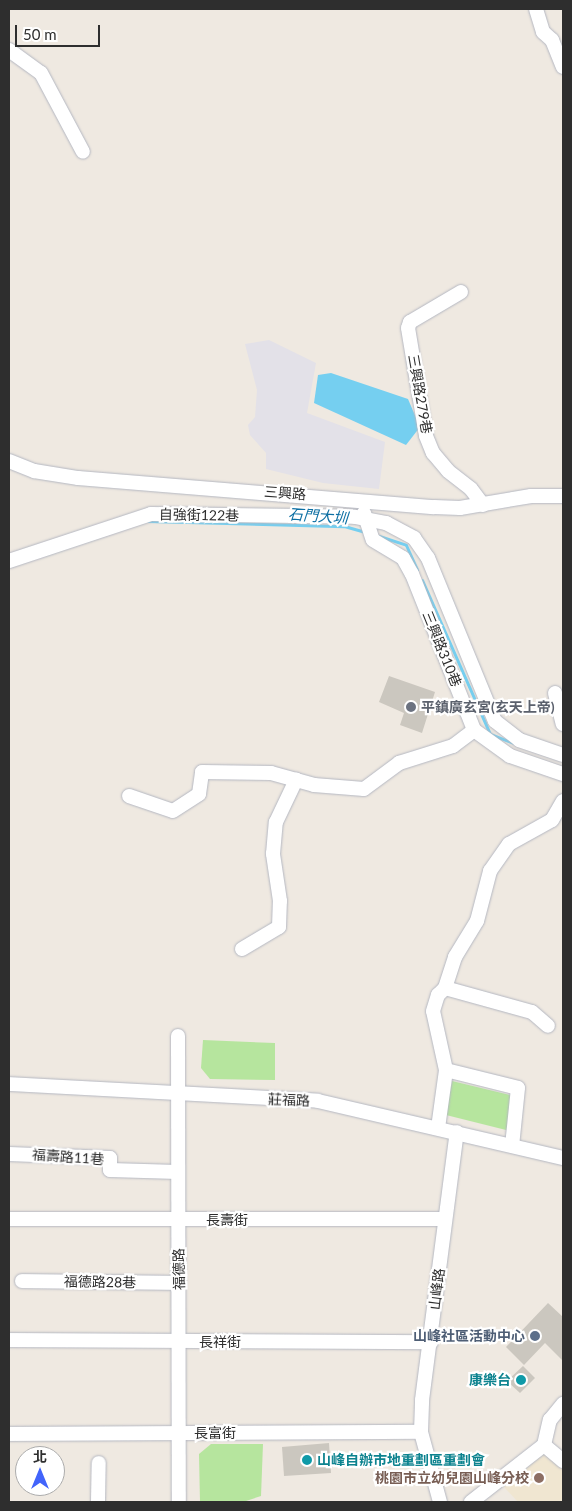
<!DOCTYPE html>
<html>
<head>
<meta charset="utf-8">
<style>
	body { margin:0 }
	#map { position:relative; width:572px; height:1511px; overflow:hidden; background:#efe9e1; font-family:Lato,"Noto Sans TC",sans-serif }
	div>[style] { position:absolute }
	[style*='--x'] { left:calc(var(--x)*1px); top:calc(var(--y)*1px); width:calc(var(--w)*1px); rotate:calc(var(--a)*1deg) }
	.industrial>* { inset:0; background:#e3e1e8 }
	.education>* { inset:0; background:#f0e6d1 }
	.green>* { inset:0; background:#b6e59e }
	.water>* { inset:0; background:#75cff0 }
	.stream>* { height:3px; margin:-1.5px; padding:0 1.5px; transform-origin:1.5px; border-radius:1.5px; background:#75cff0 }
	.building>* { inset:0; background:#cbc7bf }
	.roads { filter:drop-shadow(0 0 1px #b4b7c1) drop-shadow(0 0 1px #b4b7c1) }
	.minor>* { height:14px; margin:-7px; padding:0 7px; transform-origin:7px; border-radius:7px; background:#fff }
	.dots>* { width:14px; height:14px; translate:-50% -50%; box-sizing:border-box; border:2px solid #fff; border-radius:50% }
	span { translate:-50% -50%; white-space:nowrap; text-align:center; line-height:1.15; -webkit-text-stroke:4.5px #fff; paint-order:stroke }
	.street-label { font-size:14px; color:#2e2e2e }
	.worship-label { font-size:14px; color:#5b616d; font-weight:700 }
	.left { translate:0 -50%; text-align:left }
	.service-label { font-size:14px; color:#4e5e75; font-weight:700 }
	.right { translate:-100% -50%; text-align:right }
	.culture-label { font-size:14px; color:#0d838f; font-weight:700 }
	.education-label { font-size:14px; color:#785e54; font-weight:700 }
	.water-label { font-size:15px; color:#0d6fa3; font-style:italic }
	.frame { position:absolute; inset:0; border:10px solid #2e2e2e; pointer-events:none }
	.north { position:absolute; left:15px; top:1446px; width:50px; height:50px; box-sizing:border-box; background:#fff; border:1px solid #ababab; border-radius:50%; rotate:0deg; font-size:14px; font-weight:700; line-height:20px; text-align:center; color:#2e2e2e }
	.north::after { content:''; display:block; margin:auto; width:18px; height:22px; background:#4264fb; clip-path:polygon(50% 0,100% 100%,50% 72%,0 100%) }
	.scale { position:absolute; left:15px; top:25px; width:85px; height:22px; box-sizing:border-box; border:2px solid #2e2e2e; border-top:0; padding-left:6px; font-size:15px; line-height:18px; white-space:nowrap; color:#2e2e2e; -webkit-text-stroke:4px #fff; paint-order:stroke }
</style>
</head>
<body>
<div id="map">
	<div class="industrial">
		<i style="clip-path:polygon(269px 340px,316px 363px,307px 413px,385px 442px,379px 489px,323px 483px,266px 469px,266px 453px,250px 435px,248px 425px,255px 417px,257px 390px,245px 344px)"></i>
	</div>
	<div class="education">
		<i style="clip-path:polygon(545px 1453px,563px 1470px,563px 1502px,518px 1502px,504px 1487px)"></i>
	</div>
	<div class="green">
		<i style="clip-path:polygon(203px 1040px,275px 1043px,275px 1080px,210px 1079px,201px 1068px)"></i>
		<i style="clip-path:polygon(452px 1081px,514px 1096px,510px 1131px,446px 1115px)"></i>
		<i style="clip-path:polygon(211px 1444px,263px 1444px,261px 1496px,243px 1502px,200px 1502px,199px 1454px)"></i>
	</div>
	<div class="water">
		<i style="clip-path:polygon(331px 373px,408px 399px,420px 427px,406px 445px,314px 403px,318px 375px)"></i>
	</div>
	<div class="stream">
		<i style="--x:148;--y:521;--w:196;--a:1.5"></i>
		<i style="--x:344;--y:526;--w:22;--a:16"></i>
		<i style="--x:379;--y:536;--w:28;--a:18"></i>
		<i style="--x:406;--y:545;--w:27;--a:66"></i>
		<i style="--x:422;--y:580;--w:168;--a:66.2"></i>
		<i style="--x:490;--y:734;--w:25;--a:21"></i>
	</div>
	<div class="building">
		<i style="clip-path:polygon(389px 676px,435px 692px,422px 733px,400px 725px,404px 713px,379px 702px)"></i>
		<i style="clip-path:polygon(548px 1303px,563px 1317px,563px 1361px,545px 1343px,524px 1365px,506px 1347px)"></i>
		<i style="clip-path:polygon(523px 1366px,535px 1378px,520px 1393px,507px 1381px)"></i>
		<i style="clip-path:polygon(329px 1443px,331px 1473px,284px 1476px,282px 1447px)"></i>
	</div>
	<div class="roads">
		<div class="minor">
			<i style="--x:536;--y:9;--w:24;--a:73"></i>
			<i style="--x:543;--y:32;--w:12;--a:42"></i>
			<i style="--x:552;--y:40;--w:29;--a:68"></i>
			<i style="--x:9;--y:50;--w:39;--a:36"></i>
			<i style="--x:41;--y:73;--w:89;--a:62"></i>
			<i style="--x:461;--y:292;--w:59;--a:149.5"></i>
			<i style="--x:410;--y:322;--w:6;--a:108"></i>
			<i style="--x:408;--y:328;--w:109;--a:80.5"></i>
			<i style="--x:426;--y:436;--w:18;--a:68"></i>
			<i style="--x:433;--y:453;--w:23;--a:50"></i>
			<i style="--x:448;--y:471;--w:29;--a:38"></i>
			<i style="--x:471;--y:489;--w:20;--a:53"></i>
			<i style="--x:9;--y:461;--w:27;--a:22"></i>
			<i style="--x:34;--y:471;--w:45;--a:9"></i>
			<i style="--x:78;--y:478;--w:357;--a:4.7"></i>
			<i style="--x:434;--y:507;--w:26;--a:2"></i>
			<i style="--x:460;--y:508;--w:72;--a:-9.6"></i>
			<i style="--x:531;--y:496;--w:32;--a:0"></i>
			<i style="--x:364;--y:513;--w:28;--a:72"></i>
			<i style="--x:373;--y:540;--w:35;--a:31"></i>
			<i style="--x:403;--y:558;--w:18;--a:61"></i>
			<i style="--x:412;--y:574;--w:168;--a:68.3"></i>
			<i style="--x:474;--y:730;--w:44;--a:35.8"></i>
			<i style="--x:510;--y:756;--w:56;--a:18.8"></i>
			<i style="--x:9;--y:561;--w:150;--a:-18.3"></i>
			<i style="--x:151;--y:514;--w:204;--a:0.8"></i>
			<i style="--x:355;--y:517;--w:32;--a:11"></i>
			<i style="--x:386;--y:523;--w:32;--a:28"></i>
			<i style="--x:414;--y:538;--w:24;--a:55"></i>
			<i style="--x:428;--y:558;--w:176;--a:67.7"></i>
			<i style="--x:495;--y:721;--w:31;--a:38"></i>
			<i style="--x:519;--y:740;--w:46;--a:18.8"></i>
			<i style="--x:555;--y:693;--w:32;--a:76"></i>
			<i style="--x:129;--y:796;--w:46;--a:18.8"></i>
			<i style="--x:173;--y:811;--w:31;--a:-33"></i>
			<i style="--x:199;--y:794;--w:22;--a:-82"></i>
			<i style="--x:202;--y:772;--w:69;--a:0.8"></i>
			<i style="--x:271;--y:773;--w:45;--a:15.6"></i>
			<i style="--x:314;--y:785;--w:50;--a:4.6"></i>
			<i style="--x:364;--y:789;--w:44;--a:-36.6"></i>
			<i style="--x:399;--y:763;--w:57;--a:-17.5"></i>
			<i style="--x:453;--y:746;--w:26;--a:-37"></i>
			<i style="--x:242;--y:949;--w:43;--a:-30.7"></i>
			<i style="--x:279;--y:927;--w:26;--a:-88"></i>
			<i style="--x:280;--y:901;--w:48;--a:-98.5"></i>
			<i style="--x:273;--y:854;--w:32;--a:-85"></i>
			<i style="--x:276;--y:822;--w:47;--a:-64.5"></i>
			<i style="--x:445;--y:988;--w:90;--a:15.4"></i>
			<i style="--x:532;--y:1012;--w:21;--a:41"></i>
			<i style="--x:178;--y:1036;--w:466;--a:89.9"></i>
			<i style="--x:446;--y:1070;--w:74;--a:14"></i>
			<i style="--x:518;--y:1088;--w:58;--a:95.9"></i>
			<i style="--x:9;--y:1084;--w:309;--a:3.1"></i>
			<i style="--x:318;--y:1101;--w:252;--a:13.1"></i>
			<i style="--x:438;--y:1128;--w:59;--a:-82.1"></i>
			<i style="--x:446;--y:1070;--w:60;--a:-102.4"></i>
			<i style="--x:433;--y:1011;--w:17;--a:-73"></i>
			<i style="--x:438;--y:995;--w:10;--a:-45"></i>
			<i style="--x:445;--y:988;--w:33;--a:-72"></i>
			<i style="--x:455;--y:957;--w:42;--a:-58.6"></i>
			<i style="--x:477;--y:921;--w:52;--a:-75.4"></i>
			<i style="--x:490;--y:871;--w:33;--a:-55"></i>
			<i style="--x:509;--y:844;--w:49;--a:-29.2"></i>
			<i style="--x:552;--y:820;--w:22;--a:-60"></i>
			<i style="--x:9;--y:1154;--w:101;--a:2.3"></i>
			<i style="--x:110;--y:1158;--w:12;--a:90"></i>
			<i style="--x:110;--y:1170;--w:68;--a:1.7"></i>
			<i style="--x:9;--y:1219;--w:436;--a:0"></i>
			<i style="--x:22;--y:1281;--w:157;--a:0.7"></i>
			<i style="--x:9;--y:1340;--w:422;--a:0.3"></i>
			<i style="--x:9;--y:1434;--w:412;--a:-0.3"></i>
			<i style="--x:544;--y:1445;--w:26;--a:-77"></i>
			<i style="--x:550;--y:1420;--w:21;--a:-51"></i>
			<i style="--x:98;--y:1502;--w:39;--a:-89"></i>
			<i style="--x:440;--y:1502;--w:73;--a:-105.2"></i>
			<i style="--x:421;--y:1432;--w:32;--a:-88"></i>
			<i style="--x:422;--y:1400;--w:270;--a:-82.6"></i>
			<i style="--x:471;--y:1502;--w:93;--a:-38"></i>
			<i style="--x:544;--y:1445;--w:25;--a:40"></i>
		</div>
	</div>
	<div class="dots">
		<i style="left:411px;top:707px;background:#6b7280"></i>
		<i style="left:535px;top:1336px;background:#5c6f8a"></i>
		<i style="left:521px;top:1380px;background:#0f9aa8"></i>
		<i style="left:307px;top:1460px;background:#0f9aa8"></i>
		<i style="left:539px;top:1478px;background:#8d6e63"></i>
	</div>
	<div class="street-label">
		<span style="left:420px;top:394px;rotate:80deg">三興路279巷</span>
		<span style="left:285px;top:493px;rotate:4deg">三興路</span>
		<span style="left:199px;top:515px;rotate:1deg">自強街122巷</span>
		<span style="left:442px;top:649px;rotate:68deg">三興路310巷</span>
		<span style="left:289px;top:1100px;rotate:2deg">莊福路</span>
		<span style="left:68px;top:1157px;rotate:4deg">福壽路11巷</span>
		<span style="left:227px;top:1220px">長壽街</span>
		<span style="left:179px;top:1269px;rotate:-91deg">福德路</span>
		<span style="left:100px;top:1282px;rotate:1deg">福德路28巷</span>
		<span style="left:437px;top:1289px;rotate:-83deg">山峰路</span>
		<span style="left:220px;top:1342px">長祥街</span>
		<span style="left:215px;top:1433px">長富街</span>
	</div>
	<div class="worship-label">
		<span class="left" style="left:421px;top:707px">平鎮廣玄宮(玄天上帝)</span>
	</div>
	<div class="service-label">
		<span class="right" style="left:525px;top:1336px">山峰社區活動中心</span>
	</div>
	<div class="culture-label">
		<span class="right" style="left:511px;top:1380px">康樂台</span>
		<span class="left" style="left:317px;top:1460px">山峰自辦市地重劃區重劃會</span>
	</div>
	<div class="education-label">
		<span class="right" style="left:529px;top:1478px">桃園市立幼兒園山峰分校</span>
	</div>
	<div class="water-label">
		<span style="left:318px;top:516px;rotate:4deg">石門大圳</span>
	</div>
	<div class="frame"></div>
	<div class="north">北</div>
	<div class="scale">50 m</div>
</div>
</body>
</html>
